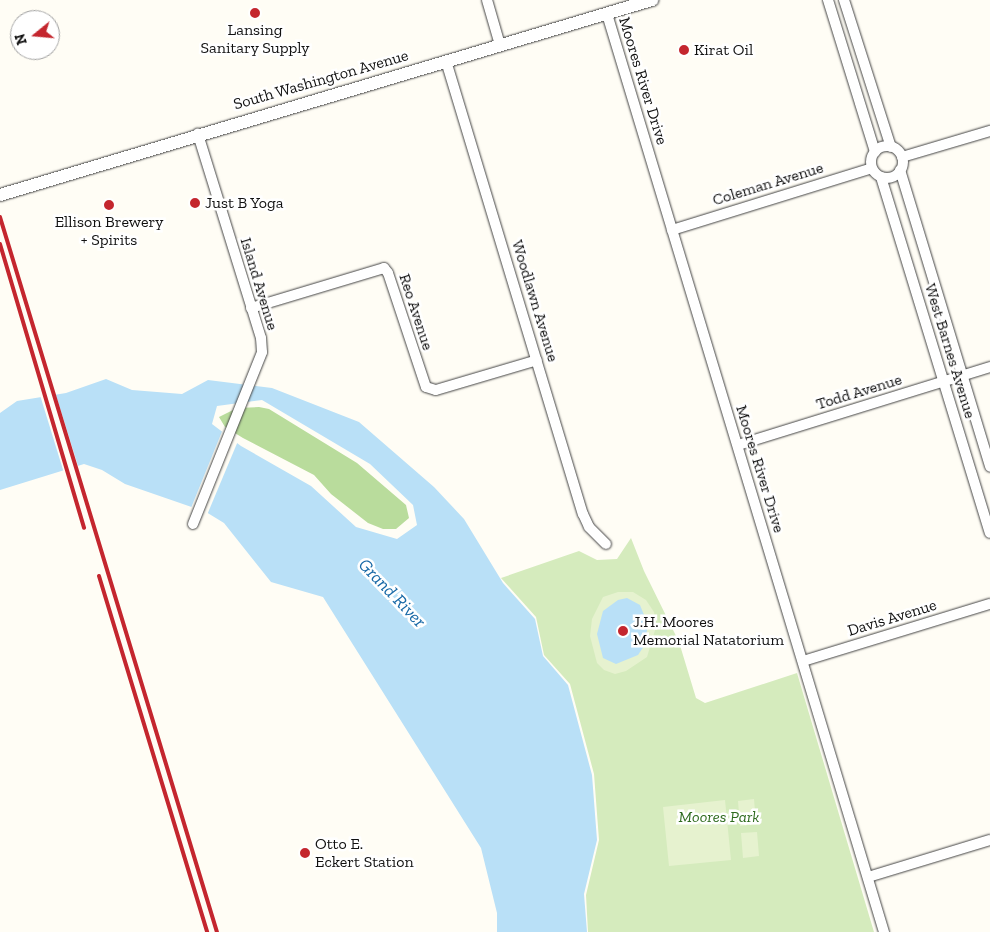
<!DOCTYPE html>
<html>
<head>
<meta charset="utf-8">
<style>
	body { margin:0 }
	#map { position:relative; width:990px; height:932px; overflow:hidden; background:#fffdf5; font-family:"Zilla Slab",serif }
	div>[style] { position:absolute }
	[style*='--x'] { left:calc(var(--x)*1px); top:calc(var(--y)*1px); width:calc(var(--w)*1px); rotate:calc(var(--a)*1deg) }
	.green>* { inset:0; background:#d5ebbd }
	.forest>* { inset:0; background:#b9dc9c }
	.pitch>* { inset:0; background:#e6f2cf }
	.water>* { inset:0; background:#b9e0f7 }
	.pier>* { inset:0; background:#fffdf5 }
	.roads { filter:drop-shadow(0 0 1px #444) drop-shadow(0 0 1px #444) }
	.minor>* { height:10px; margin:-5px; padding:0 5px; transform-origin:5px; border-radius:5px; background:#fff }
	.minor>.ring { margin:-5px; padding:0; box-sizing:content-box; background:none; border:10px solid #fff; border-radius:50% }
	.tertiary>* { height:12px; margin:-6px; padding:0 6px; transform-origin:6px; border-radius:6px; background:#fff }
	.rail>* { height:4px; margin:-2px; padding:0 2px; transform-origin:2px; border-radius:2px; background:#c4262e }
	.dots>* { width:14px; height:14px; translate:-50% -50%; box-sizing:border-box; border:2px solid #fff; border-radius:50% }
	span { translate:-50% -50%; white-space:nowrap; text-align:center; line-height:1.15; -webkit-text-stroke:5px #fff; paint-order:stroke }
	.poi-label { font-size:16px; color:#111 }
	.left { translate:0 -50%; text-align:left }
	.street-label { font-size:16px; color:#111 }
	.park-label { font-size:16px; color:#2f6b1f; font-style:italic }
	.water-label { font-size:18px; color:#1768a6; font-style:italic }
	.north { position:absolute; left:10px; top:10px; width:50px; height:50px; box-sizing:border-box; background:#fff; border:1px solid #a0a0a0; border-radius:50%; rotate:253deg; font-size:14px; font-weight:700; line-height:20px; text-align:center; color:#111 }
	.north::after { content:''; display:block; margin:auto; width:18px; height:22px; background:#c4262e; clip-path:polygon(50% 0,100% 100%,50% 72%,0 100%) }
</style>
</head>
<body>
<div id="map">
	<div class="green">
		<i style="clip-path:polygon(631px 538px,644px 571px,679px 642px,696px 698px,705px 703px,797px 673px,874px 932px,588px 932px,586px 895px,599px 840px,594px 774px,570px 684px,544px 655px,536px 617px,501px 578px,579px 551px,597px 560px,617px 559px)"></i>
	</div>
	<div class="forest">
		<i style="clip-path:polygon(259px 407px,269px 409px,357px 463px,406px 505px,409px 518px,396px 529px,383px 529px,368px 523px,331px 494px,314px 475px,243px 438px,225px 427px,219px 417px,237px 408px)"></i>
	</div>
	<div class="pitch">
		<i style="clip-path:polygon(618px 592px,633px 592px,646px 600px,654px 612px,656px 627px,647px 657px,626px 671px,615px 674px,604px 670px,597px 663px,590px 636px,592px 619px,603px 597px)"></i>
		<i style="clip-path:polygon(754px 799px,756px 824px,740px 826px,738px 801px)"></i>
		<i style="clip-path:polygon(725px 800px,731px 860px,669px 866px,663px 807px)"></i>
		<i style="clip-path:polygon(757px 832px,759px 856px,743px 858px,741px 833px)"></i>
	</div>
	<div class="water">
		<i style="clip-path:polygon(evenodd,106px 379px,132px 390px,182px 394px,208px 380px,272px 388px,359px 422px,434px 487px,464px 519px,503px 583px,535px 619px,543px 656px,568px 685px,592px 775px,597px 840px,584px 894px,587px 932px,497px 932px,497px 913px,481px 848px,323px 597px,271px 582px,224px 523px,206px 512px,125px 484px,102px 470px,84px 464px,0 490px,0 413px,17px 401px,66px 393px,106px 379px,262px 400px,370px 464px,413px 505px,417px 525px,397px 539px,356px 527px,311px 486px,241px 446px,212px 424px,217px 406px,262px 400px)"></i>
		<i style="clip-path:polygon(627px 598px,640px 605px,648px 625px,644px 646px,638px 655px,616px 664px,603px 658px,597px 634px,603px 611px,618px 600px)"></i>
	</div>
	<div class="pier">
		<i style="clip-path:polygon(55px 392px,79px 469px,64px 473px,40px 395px)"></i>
		<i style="clip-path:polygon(223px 429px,238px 441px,207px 515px,191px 508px)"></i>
	</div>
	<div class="roads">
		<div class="minor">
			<i style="--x:487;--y:0;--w:47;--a:73.9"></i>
			<i style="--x:828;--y:0;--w:159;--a:72.8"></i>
			<i style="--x:844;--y:0;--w:154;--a:72.3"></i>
			<i style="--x:607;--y:14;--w:959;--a:73.21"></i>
			<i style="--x:446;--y:61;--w:473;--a:73.2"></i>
			<i style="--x:583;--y:514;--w:14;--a:65"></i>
			<i style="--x:589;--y:527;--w:24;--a:45"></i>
			<i class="ring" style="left:871px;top:146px;width:22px;height:22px"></i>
			<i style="--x:902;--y:157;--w:92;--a:-16.5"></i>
			<i style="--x:900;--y:170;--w:310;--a:73.1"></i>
			<i style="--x:881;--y:177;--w:372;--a:73"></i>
			<i style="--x:672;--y:230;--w:209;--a:-17.2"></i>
			<i style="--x:251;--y:308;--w:139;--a:-16.7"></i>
			<i style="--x:384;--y:268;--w:6;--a:51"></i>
			<i style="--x:388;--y:273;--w:120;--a:71.6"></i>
			<i style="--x:426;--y:387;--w:10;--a:17"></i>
			<i style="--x:436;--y:390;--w:105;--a:-16.5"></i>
			<i style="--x:738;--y:445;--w:264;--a:-17.2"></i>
			<i style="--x:193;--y:524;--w:185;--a:-68.1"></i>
			<i style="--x:262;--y:352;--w:14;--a:-94"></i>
			<i style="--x:261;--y:338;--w:214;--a:-107.2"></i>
			<i style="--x:803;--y:661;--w:195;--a:-17"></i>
			<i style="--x:868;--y:877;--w:127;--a:-16.9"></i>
		</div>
		<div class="tertiary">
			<i style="--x:0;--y:195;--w:681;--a:-16.65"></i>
		</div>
	</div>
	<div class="rail">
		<i style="--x:0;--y:217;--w:747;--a:73.12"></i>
		<i style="--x:0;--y:244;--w:296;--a:73.5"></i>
		<i style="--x:99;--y:576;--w:372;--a:73.1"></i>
	</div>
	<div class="dots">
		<i style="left:255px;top:13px;background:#c4262e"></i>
		<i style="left:684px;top:50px;background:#c4262e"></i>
		<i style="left:195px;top:203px;background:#c4262e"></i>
		<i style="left:109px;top:205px;background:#c4262e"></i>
		<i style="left:623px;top:631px;background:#c4262e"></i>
		<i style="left:305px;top:853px;background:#c4262e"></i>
	</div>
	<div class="poi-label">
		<span style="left:255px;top:39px">Lansing<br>Sanitary Supply</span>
		<span class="left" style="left:694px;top:50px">Kirat Oil</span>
		<span class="left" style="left:205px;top:203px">Just B Yoga</span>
		<span style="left:109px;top:231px">Ellison Brewery<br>+ Spirits</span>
		<span class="left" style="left:633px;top:631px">J.H. Moores<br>Memorial Natatorium</span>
		<span class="left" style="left:315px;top:853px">Otto E.<br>Eckert Station</span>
	</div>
	<div class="street-label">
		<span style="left:321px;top:80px;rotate:-16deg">South Washington Avenue</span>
		<span style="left:643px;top:81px;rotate:73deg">Moores River Drive</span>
		<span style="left:768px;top:184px;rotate:-17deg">Coleman Avenue</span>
		<span style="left:259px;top:284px;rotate:73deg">Island Avenue</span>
		<span style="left:535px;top:301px;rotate:73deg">Woodlawn Avenue</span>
		<span style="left:416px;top:312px;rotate:72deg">Reo Avenue</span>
		<span style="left:950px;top:351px;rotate:73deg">West Barnes Avenue</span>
		<span style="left:859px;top:392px;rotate:-17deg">Todd Avenue</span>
		<span style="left:760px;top:469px;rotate:73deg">Moores River Drive</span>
		<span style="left:892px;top:618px;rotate:-17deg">Davis Avenue</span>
	</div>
	<div class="park-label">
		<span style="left:719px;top:817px">Moores Park</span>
	</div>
	<div class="water-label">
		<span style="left:392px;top:593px;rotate:46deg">Grand River</span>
	</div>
	<div class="north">N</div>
</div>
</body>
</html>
